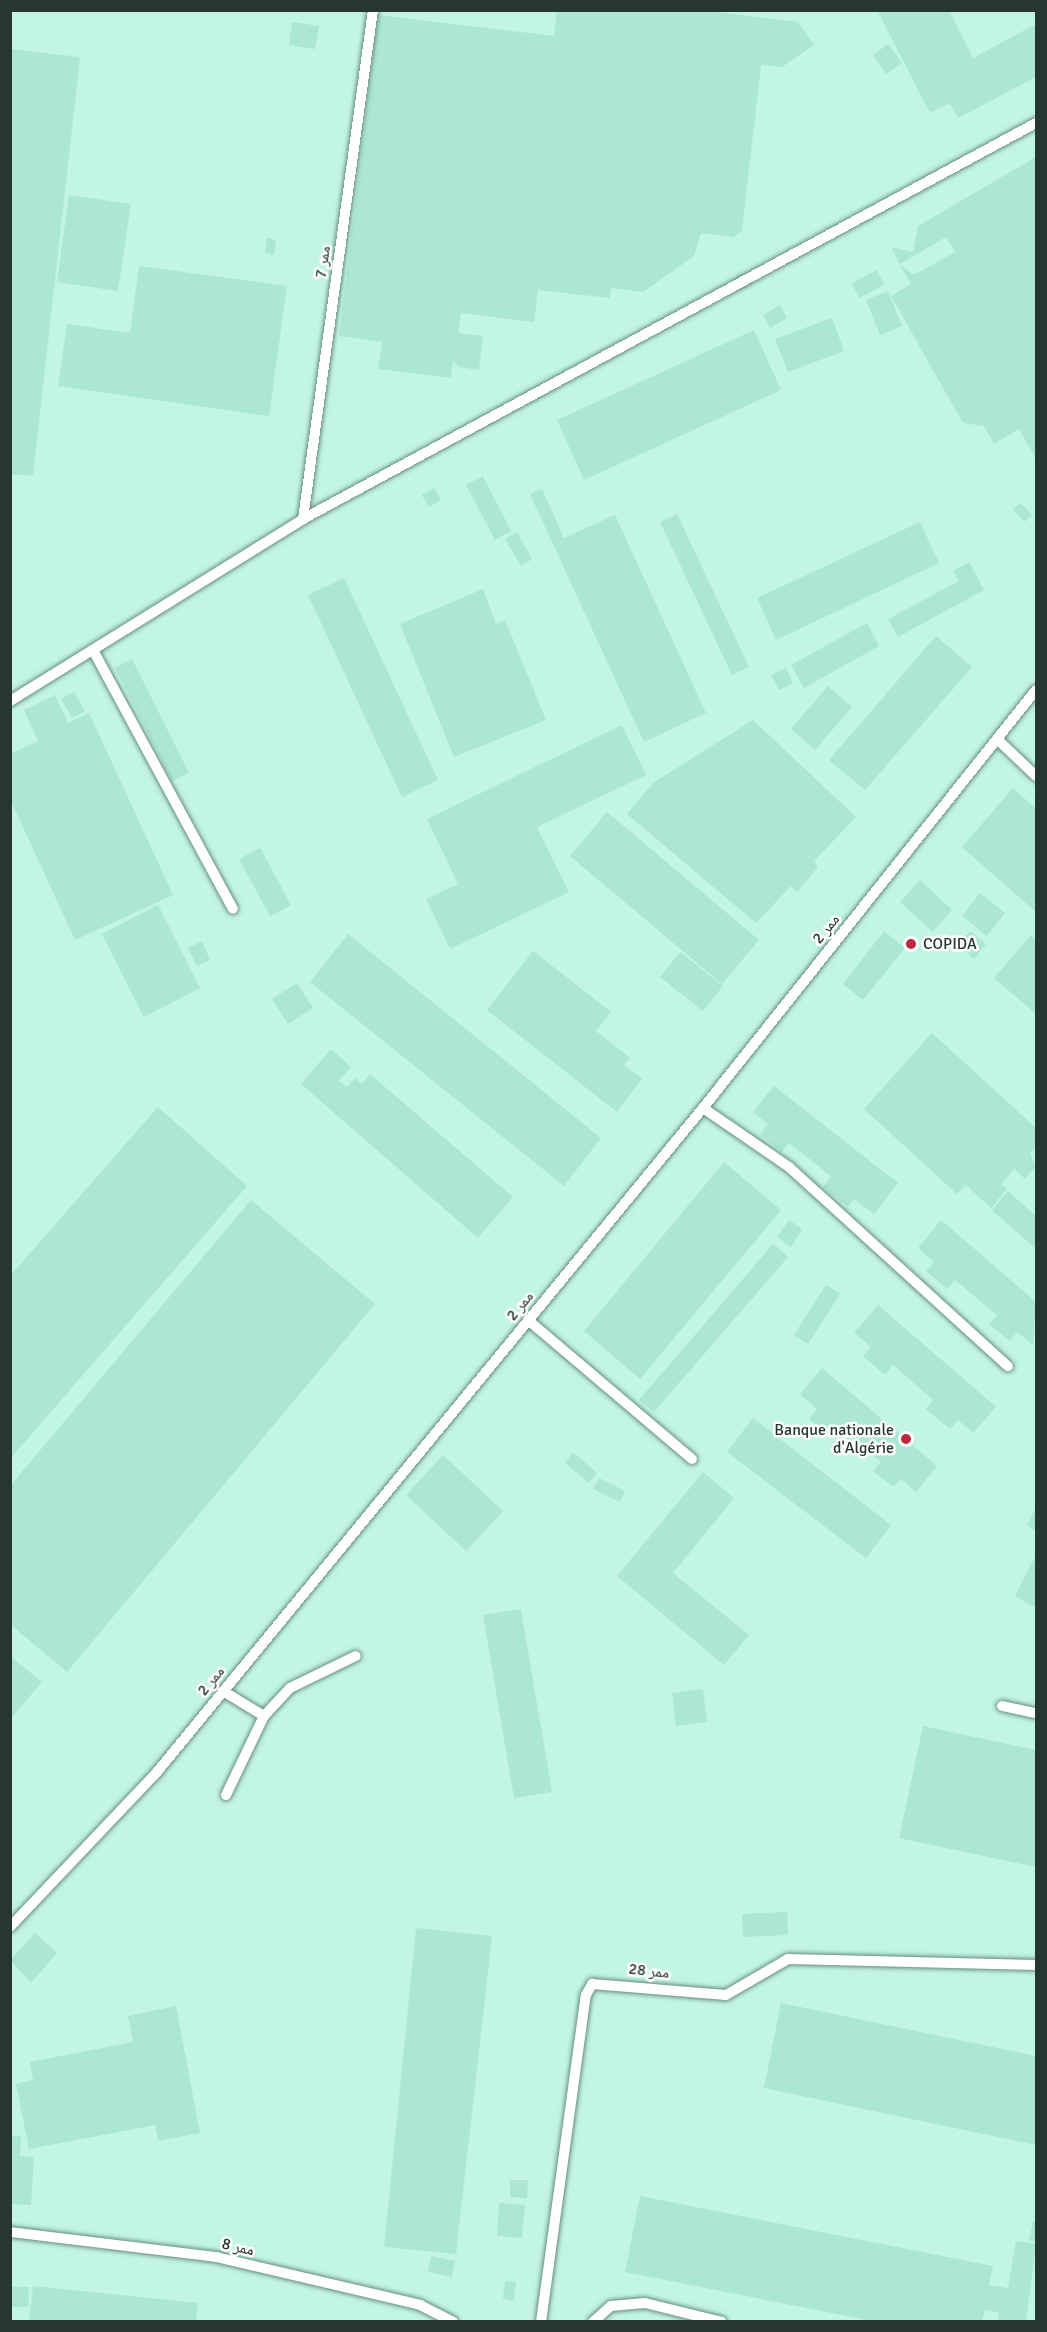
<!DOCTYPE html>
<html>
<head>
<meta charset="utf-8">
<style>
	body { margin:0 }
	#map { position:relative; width:1047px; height:2332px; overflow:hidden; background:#d3fdee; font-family:Signika,"Noto Naskh Arabic",sans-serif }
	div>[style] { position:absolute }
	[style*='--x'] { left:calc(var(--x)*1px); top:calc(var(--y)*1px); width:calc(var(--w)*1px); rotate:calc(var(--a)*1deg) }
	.built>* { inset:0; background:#c2f5e2 }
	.building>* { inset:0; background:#abe7d2 }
	.roads { filter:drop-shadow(0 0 2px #678e81) drop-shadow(0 0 2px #678e81) }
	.lane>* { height:10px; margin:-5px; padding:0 5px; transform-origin:5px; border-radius:5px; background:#fff }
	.dots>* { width:16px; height:16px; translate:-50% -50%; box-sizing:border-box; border:3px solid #fff; border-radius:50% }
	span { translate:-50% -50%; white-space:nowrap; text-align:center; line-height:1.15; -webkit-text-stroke:5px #fff; paint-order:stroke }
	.street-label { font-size:16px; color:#263630 }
	.poi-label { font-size:16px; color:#263630 }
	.left { translate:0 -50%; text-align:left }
	.right { translate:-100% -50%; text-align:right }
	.frame { position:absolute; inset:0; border:12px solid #263630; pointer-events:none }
</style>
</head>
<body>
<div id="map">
	<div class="built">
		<i style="clip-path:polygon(11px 11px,1036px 11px,1036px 2321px,11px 2321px)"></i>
	</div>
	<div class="building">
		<i style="clip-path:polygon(557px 10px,703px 10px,798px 22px,814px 45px,782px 67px,761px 65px,742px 231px,733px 237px,701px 233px,694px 256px,643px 292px,611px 288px,610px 298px,538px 290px,534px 322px,461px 313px,458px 333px,483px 336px,479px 370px,459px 367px,453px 360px,451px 378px,378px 369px,382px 342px,339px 336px,378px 15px,554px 36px)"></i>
		<i style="clip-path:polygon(877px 10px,949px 10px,973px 58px,1036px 24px,1036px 77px,958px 118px,950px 103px,930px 113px)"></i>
		<i style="clip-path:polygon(292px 22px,319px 26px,315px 49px,289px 45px)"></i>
		<i style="clip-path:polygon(888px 44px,902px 63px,886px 74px,873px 55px)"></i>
		<i style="clip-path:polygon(10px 49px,80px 57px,33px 476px,10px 474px)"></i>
		<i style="clip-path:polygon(1036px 157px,1036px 459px,1019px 429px,994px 444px,984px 426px,963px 423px,891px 296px,911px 284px,900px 265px,914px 275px,955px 252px,946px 237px,900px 264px,891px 247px,913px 252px,918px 226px)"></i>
		<i style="clip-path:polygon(69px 195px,131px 204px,118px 291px,57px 282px)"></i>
		<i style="clip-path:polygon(267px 238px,276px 240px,274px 255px,265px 253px)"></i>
		<i style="clip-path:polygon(139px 266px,287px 286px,269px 416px,58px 386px,67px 324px,130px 333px)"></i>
		<i style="clip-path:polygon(877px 270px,884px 285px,859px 298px,852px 283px)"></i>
		<i style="clip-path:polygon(748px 272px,753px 286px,741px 290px,735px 276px)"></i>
		<i style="clip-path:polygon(888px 291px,902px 326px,880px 335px,866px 300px)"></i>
		<i style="clip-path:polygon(780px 305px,787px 318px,770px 328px,763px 315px)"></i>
		<i style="clip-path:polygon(832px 318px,844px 351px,788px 372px,775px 339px)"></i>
		<i style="clip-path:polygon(754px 330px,781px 390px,584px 480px,557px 420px)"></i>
		<i style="clip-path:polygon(483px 476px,511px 531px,495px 540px,466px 485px)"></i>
		<i style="clip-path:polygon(434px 488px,441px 500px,429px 507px,422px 495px)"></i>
		<i style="clip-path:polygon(542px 489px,564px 538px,615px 515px,706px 713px,644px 742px,530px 494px)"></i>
		<i style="clip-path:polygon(1021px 503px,1032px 515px,1024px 522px,1013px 509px)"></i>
		<i style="clip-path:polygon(677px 514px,749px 667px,732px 675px,660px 522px)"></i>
		<i style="clip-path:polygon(920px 522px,939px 563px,776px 640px,757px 598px)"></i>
		<i style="clip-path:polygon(517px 532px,532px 559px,521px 566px,505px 539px)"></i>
		<i style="clip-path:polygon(969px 562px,984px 590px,898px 637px,888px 619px,959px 581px,953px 571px)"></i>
		<i style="clip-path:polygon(344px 578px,438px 780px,402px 797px,308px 595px)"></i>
		<i style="clip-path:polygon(483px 589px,496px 624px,505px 620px,546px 720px,454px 757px,400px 624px)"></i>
		<i style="clip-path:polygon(867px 623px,879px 646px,804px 688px,791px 665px)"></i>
		<i style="clip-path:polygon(936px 636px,972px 667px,865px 790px,829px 760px)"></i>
		<i style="clip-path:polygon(132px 659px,189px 773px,172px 781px,115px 668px)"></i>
		<i style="clip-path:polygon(786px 668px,793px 683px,779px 690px,771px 675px)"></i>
		<i style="clip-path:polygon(828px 686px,852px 707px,815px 750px,791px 729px)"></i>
		<i style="clip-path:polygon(74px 692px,85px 711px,72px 718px,61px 699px)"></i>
		<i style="clip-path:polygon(55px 695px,68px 723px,89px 713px,173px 895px,75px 940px,10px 799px,10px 754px,38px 741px,24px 710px)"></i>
		<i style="clip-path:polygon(753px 720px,856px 817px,814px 861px,818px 867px,797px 892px,791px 886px,756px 923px,627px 814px,653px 783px)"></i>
		<i style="clip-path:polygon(622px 725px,646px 775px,537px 827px,569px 892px,450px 949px,426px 899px,458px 884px,427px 819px)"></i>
		<i style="clip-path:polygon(1013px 788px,1036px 809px,1036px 912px,962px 847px)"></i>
		<i style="clip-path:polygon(607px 812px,759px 940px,722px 984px,570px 856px)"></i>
		<i style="clip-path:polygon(260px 848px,291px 905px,270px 916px,239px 859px)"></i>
		<i style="clip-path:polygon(920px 880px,952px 910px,933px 932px,900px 902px)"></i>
		<i style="clip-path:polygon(980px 893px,1005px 913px,987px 936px,962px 916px)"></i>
		<i style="clip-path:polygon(158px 905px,200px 988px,144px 1017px,102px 934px)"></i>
		<i style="clip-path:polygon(884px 931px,905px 948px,863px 1000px,843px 984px)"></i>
		<i style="clip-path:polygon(970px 931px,986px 944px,974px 959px,958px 945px)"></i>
		<i style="clip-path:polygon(348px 934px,601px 1138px,564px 1186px,310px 982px)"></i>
		<i style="clip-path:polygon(1031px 935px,1036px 940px,1036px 1014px,994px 978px)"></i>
		<i style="clip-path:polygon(202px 941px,210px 960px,197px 966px,188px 948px)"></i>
		<i style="clip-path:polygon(533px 951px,611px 1012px,596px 1031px,630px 1058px,624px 1065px,642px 1079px,617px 1112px,487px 1010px)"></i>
		<i style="clip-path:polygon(680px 952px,723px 986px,703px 1011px,660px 977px)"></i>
		<i style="clip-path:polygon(297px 983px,313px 1008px,288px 1024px,272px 999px)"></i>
		<i style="clip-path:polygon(932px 1033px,1036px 1128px,1036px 1146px,1030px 1154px,1036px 1166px,1025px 1179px,1014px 1169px,1001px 1184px,1007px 1189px,991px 1208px,966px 1185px,957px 1194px,864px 1109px)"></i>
		<i style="clip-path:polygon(331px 1049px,351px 1067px,339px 1081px,347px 1087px,355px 1078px,362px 1084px,370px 1074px,513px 1197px,478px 1238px,301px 1084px)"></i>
		<i style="clip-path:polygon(774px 1086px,898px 1183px,874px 1214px,854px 1199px,848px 1207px,823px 1187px,831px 1176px,789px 1143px,782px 1152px,760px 1134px,768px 1124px,753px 1112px)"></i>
		<i style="clip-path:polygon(158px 1107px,247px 1186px,10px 1459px,10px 1276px)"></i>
		<i style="clip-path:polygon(724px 1162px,781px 1210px,640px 1379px,584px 1331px)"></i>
		<i style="clip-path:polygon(1008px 1191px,1036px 1216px,1036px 1249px,992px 1210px)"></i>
		<i style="clip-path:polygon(251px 1200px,375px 1304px,67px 1672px,10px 1624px,10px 1486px)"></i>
		<i style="clip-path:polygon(789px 1220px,802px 1229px,791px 1247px,777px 1237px)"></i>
		<i style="clip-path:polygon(941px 1220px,1036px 1302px,1033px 1345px,1017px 1332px,1010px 1341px,989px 1324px,997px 1315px,955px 1280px,947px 1289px,926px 1271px,934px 1262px,918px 1248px)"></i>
		<i style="clip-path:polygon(773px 1244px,788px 1257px,654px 1412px,639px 1400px)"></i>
		<i style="clip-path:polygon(826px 1285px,840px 1294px,808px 1344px,794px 1335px)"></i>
		<i style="clip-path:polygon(878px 1305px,996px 1407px,973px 1433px,958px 1420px,950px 1429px,926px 1409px,933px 1400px,893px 1365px,885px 1375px,863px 1356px,871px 1347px,854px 1333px)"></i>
		<i style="clip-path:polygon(822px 1368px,937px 1466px,916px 1492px,901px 1479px,893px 1487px,873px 1471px,881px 1462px,836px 1425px,828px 1435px,809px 1419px,817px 1409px,800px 1394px)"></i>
		<i style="clip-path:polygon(753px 1418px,891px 1525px,866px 1558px,727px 1452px)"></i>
		<i style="clip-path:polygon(573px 1452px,597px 1473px,589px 1483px,565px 1463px)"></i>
		<i style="clip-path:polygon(443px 1455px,503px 1511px,466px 1551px,406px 1495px)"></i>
		<i style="clip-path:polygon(703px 1472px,734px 1498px,673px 1573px,749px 1635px,724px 1665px,617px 1576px)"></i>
		<i style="clip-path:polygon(599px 1478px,625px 1491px,620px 1502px,593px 1489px)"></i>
		<i style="clip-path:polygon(1036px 1507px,1036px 1531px,1027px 1525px)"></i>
		<i style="clip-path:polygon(1036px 1555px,1036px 1608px,1015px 1596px)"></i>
		<i style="clip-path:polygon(521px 1609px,552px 1792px,514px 1798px,483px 1615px)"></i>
		<i style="clip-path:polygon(10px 1656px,42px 1682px,10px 1719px)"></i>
		<i style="clip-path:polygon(703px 1689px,707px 1722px,676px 1726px,672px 1693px)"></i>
		<i style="clip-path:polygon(923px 1726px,1036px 1750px,1036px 1867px,899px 1838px)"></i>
		<i style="clip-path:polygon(787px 1912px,788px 1935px,743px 1937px,742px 1914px)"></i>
		<i style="clip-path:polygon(416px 1928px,492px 1936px,456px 2254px,384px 2247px)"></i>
		<i style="clip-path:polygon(35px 1933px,57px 1953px,31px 1983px,10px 1960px)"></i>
		<i style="clip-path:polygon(781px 2003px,1036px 2056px,1036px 2145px,764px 2088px)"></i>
		<i style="clip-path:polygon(176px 2006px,200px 2133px,158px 2141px,155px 2125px,29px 2149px,16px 2084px,33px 2080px,30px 2062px,133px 2042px,128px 2016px)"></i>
		<i style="clip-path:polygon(10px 2136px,21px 2136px,20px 2156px,34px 2157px,31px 2205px,10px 2204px)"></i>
		<i style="clip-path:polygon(510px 2180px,528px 2180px,527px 2198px,510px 2197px)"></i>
		<i style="clip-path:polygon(640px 2196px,993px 2266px,989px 2285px,1008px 2288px,1016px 2241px,1036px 2244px,1026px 2322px,998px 2322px,999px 2313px,985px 2310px,982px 2322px,877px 2322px,625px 2272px)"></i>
		<i style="clip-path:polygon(499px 2203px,525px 2205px,522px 2238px,497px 2236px)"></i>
		<i style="clip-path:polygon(1033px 2222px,1036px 2222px,1036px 2242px,1029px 2240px)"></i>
		<i style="clip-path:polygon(431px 2256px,455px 2261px,452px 2277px,428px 2272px)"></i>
		<i style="clip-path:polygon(505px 2281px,516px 2282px,514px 2301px,503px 2299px)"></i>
		<i style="clip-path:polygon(33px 2286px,198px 2303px,196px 2322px,29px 2322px)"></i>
		<i style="clip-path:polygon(10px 2287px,29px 2287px,28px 2307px,10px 2307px)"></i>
	</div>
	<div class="roads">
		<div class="lane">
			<i style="--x:303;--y:519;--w:514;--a:-82.17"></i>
			<i style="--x:93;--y:650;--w:294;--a:61.6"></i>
			<i style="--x:10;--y:701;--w:345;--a:-31.8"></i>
			<i style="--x:303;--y:519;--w:833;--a:-28.38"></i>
			<i style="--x:997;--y:739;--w:54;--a:43.5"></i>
			<i style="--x:703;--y:1108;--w:104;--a:34.5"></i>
			<i style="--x:789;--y:1167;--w:296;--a:42.3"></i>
			<i style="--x:528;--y:1320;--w:215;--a:40.3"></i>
			<i style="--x:223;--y:1691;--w:48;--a:31.4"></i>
			<i style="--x:1002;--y:1706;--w:35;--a:12"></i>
			<i style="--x:226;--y:1795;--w:88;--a:-64.3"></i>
			<i style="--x:264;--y:1716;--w:38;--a:-47"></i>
			<i style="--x:290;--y:1688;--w:73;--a:-25.9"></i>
			<i style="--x:10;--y:1927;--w:214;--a:-46.5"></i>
			<i style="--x:157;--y:1772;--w:860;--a:-50.57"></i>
			<i style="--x:703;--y:1108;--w:534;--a:-51.46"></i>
			<i style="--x:10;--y:2232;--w:208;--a:6.9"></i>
			<i style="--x:216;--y:2257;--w:210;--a:13.2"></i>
			<i style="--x:420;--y:2305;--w:37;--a:27"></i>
			<i style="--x:541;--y:2322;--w:330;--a:-82.2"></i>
			<i style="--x:586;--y:1995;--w:13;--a:-61"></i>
			<i style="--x:592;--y:1984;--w:134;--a:4.7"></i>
			<i style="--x:726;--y:1995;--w:72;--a:-30.1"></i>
			<i style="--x:788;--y:1959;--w:248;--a:1.4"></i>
			<i style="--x:593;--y:2322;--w:24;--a:-42"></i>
			<i style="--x:611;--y:2306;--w:34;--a:-5"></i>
			<i style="--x:645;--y:2303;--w:79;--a:13.9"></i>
		</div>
	</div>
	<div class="dots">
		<i style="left:911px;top:944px;background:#ba293c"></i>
		<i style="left:906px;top:1439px;background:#ba293c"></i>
	</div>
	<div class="street-label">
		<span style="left:323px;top:262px;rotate:-82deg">ممر 7</span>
		<span style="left:826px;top:929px;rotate:-51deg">ممر 2</span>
		<span style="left:520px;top:1306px;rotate:-51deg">ممر 2</span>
		<span style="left:211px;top:1681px;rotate:-51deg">ممر 2</span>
		<span style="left:649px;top:1971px;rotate:6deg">ممر 28</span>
		<span style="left:238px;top:2247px;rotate:13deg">ممر 8</span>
	</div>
	<div class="poi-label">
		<span class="left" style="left:923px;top:944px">COPIDA</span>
		<span class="right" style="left:894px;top:1439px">Banque nationale<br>d'Algérie</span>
	</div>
	<div class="frame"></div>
</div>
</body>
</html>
